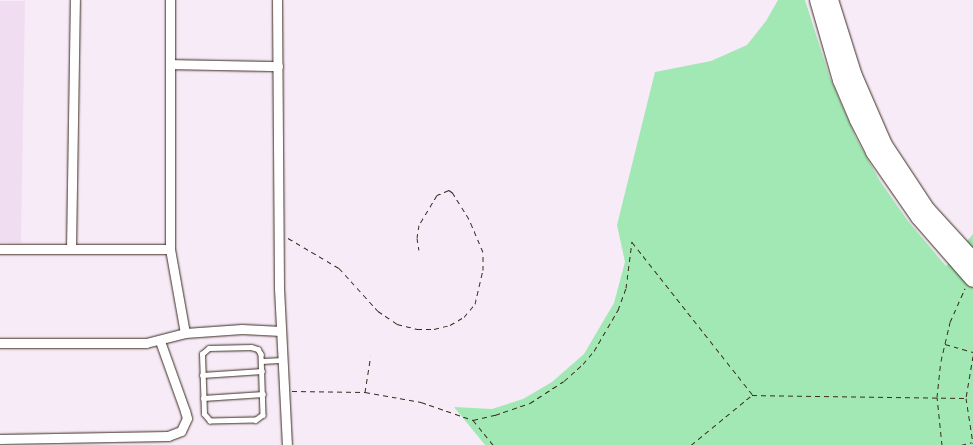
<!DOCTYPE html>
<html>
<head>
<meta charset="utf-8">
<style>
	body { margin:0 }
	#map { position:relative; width:973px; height:445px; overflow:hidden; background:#f7ebf7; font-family:Delius,sans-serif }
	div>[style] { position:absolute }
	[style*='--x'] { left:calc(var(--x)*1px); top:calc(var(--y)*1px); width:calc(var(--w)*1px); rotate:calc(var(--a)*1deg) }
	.built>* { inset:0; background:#f1ddf1 }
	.green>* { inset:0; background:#a1e8b4 }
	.path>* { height:1px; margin-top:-0.5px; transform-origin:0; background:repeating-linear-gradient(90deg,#3b2a1e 0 5px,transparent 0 9px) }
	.roads { filter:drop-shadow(0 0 1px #3b2a1e) drop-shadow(0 0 1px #3b2a1e) }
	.lane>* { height:4.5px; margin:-2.25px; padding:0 2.25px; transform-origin:2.25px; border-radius:2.25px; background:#fff }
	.street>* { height:9px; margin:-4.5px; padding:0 4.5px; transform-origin:4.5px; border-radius:4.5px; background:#fff }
	.highway>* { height:16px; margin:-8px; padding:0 8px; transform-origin:8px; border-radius:8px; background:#fff }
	span { translate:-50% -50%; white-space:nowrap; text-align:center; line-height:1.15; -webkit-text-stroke:5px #fff; paint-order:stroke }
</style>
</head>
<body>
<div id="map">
	<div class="built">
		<i style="clip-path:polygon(0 1px,25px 1px,21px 243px,0 243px)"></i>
	</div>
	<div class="green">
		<i style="clip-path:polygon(778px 0,805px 0,830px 78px,856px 138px,880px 181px,908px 221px,946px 266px,973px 234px,973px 445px,485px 445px,454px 407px,492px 409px,523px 399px,552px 382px,584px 354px,614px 303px,625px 262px,617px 225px,655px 72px,711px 61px,747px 45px,766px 21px)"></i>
	</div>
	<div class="path">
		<i style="--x:288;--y:238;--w:59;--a:30.5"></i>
		<i style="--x:339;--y:268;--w:58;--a:47.8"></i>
		<i style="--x:378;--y:311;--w:23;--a:34"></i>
		<i style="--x:397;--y:324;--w:21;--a:14"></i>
		<i style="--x:417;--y:329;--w:17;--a:0"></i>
		<i style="--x:434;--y:329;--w:16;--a:-14"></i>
		<i style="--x:450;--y:325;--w:16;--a:-30"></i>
		<i style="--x:464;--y:317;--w:17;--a:-50"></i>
		<i style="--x:475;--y:304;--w:35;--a:-77"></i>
		<i style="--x:483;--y:270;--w:18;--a:-90"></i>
		<i style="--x:483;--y:252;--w:36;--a:-113"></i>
		<i style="--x:469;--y:219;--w:31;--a:-122"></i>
		<i style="--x:453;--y:193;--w:5;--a:-143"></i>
		<i style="--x:449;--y:190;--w:13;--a:157"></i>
		<i style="--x:437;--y:195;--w:35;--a:121"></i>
		<i style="--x:419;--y:225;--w:13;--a:99"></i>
		<i style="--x:417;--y:238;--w:12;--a:81"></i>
		<i style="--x:632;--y:242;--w:194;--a:51.7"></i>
		<i style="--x:945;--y:344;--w:29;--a:16"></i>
		<i style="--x:973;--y:356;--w:43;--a:99.5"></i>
		<i style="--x:966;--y:398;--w:46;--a:81.2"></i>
		<i style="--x:292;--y:391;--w:73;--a:0.8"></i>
		<i style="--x:365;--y:392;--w:57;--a:10.1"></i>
		<i style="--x:421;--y:402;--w:55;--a:19.1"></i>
		<i style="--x:473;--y:420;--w:32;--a:51"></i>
		<i style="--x:365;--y:392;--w:36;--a:-81"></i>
		<i style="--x:473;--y:420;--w:23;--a:-13"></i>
		<i style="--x:495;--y:415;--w:37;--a:-19"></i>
		<i style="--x:530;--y:403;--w:40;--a:-32.9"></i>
		<i style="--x:564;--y:381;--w:25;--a:-42"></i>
		<i style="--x:583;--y:364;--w:17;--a:-50"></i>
		<i style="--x:594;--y:351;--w:48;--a:-59.7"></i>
		<i style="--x:618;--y:310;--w:23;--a:-70"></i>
		<i style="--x:626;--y:288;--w:47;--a:-82.7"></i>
		<i style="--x:691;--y:445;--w:79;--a:-39.3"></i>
		<i style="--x:752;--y:395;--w:214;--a:0.8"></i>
		<i style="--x:942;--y:445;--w:48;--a:-95.9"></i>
		<i style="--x:937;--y:397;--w:36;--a:-84"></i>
		<i style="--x:941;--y:361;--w:40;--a:-77"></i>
		<i style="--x:950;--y:322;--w:37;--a:-66"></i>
		<i style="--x:961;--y:445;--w:11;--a:-15"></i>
	</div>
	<div class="roads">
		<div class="lane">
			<i style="--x:251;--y:347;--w:7;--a:16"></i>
			<i style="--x:258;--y:349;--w:6;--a:59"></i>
			<i style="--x:261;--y:354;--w:61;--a:88.1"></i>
			<i style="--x:263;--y:415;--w:9;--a:144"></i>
			<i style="--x:256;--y:420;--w:46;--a:178.8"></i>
			<i style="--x:210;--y:421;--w:9;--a:-131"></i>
			<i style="--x:204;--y:414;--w:60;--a:-91.9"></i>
			<i style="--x:202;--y:354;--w:9;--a:-41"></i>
			<i style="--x:209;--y:348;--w:42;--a:-1.4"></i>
			<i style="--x:262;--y:361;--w:21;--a:-3"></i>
			<i style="--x:202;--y:375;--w:60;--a:-3.8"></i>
			<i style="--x:203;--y:398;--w:60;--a:-3.8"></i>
		</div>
		<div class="street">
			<i style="--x:170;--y:0;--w:249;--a:90"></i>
			<i style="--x:170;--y:249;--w:85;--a:79.9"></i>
			<i style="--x:277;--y:0;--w:288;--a:89.6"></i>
			<i style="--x:279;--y:288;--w:157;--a:87.1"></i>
			<i style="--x:170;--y:64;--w:108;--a:1.1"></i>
			<i style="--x:0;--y:249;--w:170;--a:0"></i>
			<i style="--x:71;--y:249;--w:249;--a:-89.1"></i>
			<i style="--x:0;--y:343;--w:146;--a:0"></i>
			<i style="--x:146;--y:343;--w:40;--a:-14.4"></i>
			<i style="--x:185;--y:333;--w:57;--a:-4"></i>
			<i style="--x:242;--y:329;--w:39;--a:3"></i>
			<i style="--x:0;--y:439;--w:168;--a:-1"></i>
			<i style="--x:168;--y:436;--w:14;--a:-21"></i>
			<i style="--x:181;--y:431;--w:14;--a:-65"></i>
			<i style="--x:187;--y:418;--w:7;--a:-106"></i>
			<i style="--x:185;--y:411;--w:74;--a:-109.7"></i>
		</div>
		<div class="highway">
			<i style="--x:818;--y:0;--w:83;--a:74"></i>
			<i style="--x:841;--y:80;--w:43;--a:67"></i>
			<i style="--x:858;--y:120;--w:36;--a:63"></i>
			<i style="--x:874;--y:152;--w:79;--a:55.3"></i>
			<i style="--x:919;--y:217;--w:82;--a:48.9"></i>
			<i style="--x:830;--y:0;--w:80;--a:72.5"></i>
			<i style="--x:854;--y:76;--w:75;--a:66.5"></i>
			<i style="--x:884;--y:145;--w:78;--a:56.5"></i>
			<i style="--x:927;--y:210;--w:68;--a:47.4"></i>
		</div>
	</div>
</div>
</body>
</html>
